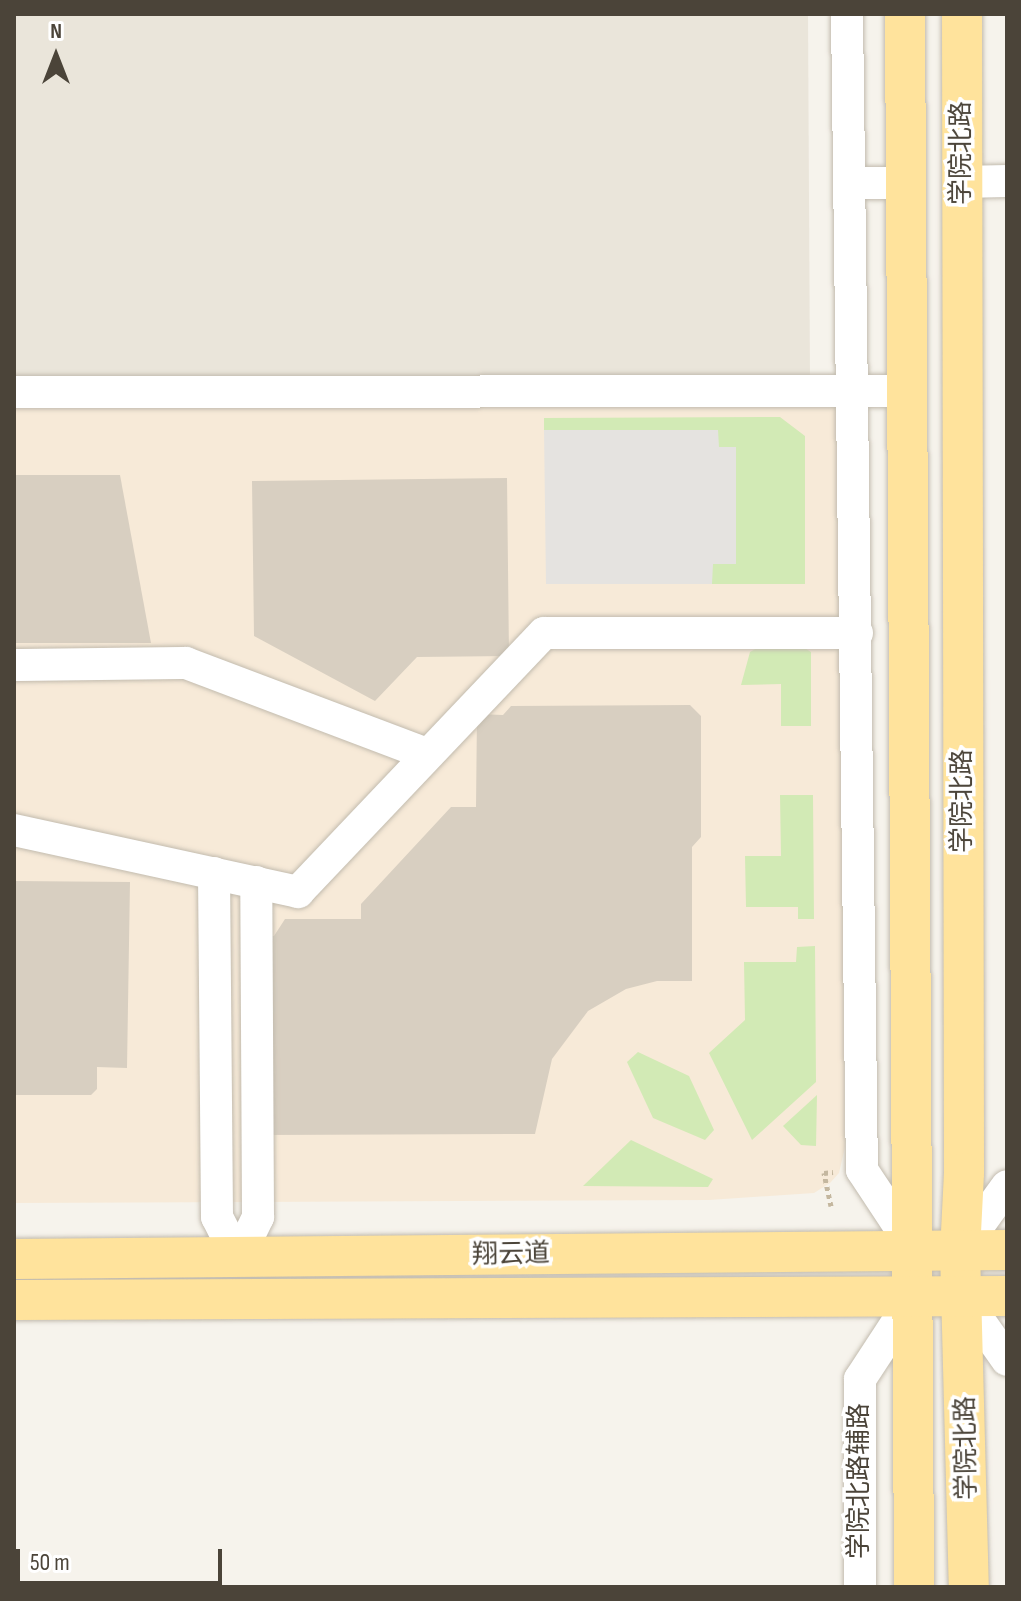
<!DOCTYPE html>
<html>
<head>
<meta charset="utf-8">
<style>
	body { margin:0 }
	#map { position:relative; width:1021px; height:1601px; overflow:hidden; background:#f6f3ec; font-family:"Sofia Sans Condensed","Noto Sans SC",sans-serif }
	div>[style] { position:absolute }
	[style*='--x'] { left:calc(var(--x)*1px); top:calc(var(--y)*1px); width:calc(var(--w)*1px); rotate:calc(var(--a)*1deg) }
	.residential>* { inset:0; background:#eae5da }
	.commercial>* { inset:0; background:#f7ead8 }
	.green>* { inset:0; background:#d2eab5 }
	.parking>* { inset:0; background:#e5e3e0 }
	.building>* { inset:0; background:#d8cfc1 }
	.path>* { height:5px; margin-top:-2.5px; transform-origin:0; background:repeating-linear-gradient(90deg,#c4b79f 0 4px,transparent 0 8px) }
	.roads { filter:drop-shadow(0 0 2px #c2bbae) drop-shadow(0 0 2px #c2bbae) }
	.minor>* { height:32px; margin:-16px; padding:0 16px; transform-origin:16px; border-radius:16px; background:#fff }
	.major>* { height:40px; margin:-20px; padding:0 20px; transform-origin:20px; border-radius:20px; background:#ffe39c }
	span { translate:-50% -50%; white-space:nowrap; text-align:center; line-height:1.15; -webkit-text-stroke:7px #fff; paint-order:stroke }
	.street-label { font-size:26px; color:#4b4439 }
	.frame { position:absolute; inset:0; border:16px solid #4b4439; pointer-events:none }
	.north { position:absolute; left:16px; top:16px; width:80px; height:80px; -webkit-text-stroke:6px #fff; paint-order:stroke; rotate:0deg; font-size:22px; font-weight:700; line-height:32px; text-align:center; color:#4b4439 }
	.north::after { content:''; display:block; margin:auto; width:28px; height:36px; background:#4b4439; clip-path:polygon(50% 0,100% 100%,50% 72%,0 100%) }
	.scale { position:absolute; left:16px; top:1549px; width:206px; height:36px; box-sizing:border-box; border:4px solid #4b4439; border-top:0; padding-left:10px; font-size:24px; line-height:28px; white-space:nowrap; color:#4b4439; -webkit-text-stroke:6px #fff; paint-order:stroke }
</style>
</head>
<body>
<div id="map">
	<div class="residential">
		<i style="clip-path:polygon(14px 14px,808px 14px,810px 381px,14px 379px)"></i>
	</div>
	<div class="commercial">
		<i style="clip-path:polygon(14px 379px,838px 381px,845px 1147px,839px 1173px,830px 1183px,814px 1193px,709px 1200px,14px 1203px)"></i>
	</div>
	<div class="green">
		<i style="clip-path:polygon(780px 417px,805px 436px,805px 584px,712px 584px,712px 564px,736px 563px,735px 447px,718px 447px,718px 430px,544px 430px,544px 418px)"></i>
		<i style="clip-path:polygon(764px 644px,800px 645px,811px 652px,811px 726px,781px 726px,781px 684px,741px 685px,750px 652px)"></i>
		<i style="clip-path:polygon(780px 795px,813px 795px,814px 919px,798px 919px,798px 907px,746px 907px,745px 856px,781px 856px)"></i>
		<i style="clip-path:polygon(815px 946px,816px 1082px,752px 1140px,709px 1053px,745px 1020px,744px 962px,796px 962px,797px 947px)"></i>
		<i style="clip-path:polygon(638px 1052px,689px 1076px,714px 1130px,705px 1140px,653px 1118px,627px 1062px)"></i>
		<i style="clip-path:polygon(817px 1095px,816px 1146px,801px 1145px,783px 1126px)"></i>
		<i style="clip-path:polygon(631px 1140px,713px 1179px,708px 1187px,583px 1186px)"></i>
	</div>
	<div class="parking">
		<i style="clip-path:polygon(544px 430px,718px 430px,719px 447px,736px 447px,736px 564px,713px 564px,712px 584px,546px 584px)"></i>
	</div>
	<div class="building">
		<i style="clip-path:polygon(14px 475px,120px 475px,151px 643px,14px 643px)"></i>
		<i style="clip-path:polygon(507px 478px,509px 656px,417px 657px,375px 701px,254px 636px,252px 481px)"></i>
		<i style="clip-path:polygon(690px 705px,701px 716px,701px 837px,692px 847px,692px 981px,657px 981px,626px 989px,588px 1011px,552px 1059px,535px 1134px,265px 1135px,265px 936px,274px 936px,285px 919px,361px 919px,361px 904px,451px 807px,476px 807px,477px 714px,503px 715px,511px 706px)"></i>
		<i style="clip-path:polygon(14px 881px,130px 882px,127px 1068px,97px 1067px,97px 1089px,91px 1095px,14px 1095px)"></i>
	</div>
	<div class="path">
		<i style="--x:831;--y:1206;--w:34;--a:-102"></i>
		<i style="--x:824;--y:1173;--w:9;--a:-6"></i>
	</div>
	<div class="roads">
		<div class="minor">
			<i style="--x:847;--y:14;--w:1156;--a:89.26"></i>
			<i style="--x:862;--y:1170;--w:96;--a:56.5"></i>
			<i style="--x:961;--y:182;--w:46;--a:-1.2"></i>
			<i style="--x:849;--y:183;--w:57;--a:0"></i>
			<i style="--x:14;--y:392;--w:892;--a:-0.06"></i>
			<i style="--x:14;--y:665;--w:172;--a:-0.7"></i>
			<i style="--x:186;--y:663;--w:254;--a:20.7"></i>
			<i style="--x:14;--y:830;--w:291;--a:12.3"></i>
			<i style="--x:298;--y:892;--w:357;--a:-46.5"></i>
			<i style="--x:544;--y:633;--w:313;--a:0"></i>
			<i style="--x:214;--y:873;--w:344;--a:89.5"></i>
			<i style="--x:217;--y:1217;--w:46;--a:62.9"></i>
			<i style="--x:960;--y:1251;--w:80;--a:-54.1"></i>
			<i style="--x:238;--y:1258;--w:46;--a:-64"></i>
			<i style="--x:258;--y:1217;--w:335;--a:-90.3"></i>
			<i style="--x:962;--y:1296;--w:78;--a:54.9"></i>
			<i style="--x:860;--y:1587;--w:208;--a:-90"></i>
			<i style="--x:860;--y:1379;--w:100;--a:-56.8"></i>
		</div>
		<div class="major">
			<i style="--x:905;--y:14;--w:1573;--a:89.67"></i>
			<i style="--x:962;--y:14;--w:1159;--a:89.9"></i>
			<i style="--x:964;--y:1173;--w:78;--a:92.9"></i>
			<i style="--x:960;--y:1251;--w:336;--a:88.5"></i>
			<i style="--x:14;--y:1259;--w:993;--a:-0.52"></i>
			<i style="--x:14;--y:1300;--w:993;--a:-0.23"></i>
		</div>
	</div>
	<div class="street-label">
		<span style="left:962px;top:153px;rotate:-90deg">学院北路</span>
		<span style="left:963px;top:801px;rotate:-90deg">学院北路</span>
		<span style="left:511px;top:1255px;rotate:-1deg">翔云道</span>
		<span style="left:967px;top:1448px;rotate:-91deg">学院北路</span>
		<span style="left:860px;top:1481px;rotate:-90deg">学院北路辅路</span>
	</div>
	<div class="frame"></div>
	<div class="north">N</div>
	<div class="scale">50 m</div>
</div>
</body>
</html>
